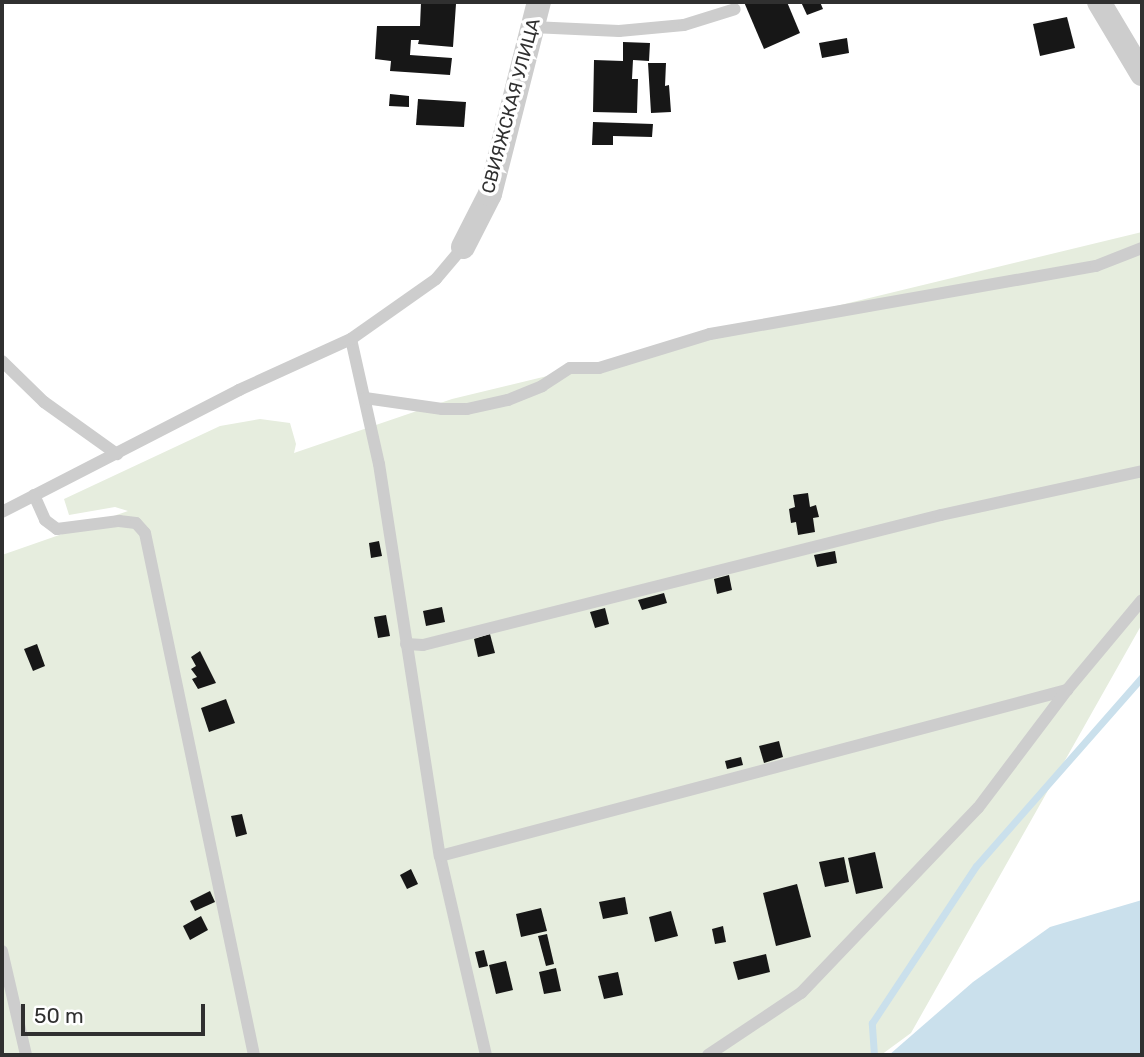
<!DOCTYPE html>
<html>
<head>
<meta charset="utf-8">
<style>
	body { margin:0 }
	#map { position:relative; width:1144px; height:1057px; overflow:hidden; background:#fff; font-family:Rubik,sans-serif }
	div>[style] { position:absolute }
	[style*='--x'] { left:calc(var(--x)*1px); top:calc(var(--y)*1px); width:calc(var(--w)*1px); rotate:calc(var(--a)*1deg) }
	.green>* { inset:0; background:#e6edde }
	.water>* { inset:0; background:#cae0ec }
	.stream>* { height:7px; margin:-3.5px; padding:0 3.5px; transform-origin:3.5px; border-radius:3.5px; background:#cae0ec }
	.building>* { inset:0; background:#171717 }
	.service>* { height:12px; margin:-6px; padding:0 6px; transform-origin:6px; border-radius:6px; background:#cdcdcd }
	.minor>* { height:24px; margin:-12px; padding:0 12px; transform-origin:12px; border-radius:12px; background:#cdcdcd }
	span { translate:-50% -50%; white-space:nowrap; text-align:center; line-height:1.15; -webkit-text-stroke:7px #fff; paint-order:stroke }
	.street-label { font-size:18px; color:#303030 }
	.frame { position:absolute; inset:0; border:4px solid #303030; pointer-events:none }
	.scale { position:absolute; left:21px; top:1004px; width:184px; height:32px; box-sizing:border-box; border:4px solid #303030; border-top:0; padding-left:9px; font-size:21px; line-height:24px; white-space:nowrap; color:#303030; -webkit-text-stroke:5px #fff; paint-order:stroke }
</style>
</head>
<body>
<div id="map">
	<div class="green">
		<i style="clip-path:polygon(1142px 232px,1142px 624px,911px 1033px,881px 1055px,2px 1055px,2px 555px,128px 511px,115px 507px,69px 515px,64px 499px,220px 426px,260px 419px,290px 423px,296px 444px,294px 453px,452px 399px)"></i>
	</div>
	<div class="water">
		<i style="clip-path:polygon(1142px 900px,1142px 1055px,889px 1055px,973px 982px,1050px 927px)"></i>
	</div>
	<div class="stream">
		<i style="--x:874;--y:1055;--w:32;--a:-94"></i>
		<i style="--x:872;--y:1023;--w:188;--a:-56.5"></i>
		<i style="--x:976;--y:866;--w:252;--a:-48.7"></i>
	</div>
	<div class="building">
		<i style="clip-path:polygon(421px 2px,456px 4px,453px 47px,418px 44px,419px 40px,411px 40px,410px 55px,452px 58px,450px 75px,390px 71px,391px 61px,375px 59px,377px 26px,420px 26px)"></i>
		<i style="clip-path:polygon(744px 2px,787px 2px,800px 33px,764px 49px)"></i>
		<i style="clip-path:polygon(801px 2px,820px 2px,823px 9px,807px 15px)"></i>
		<i style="clip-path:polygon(1067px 17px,1075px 48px,1040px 56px,1033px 24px)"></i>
		<i style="clip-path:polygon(847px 38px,849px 53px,822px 58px,819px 43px)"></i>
		<i style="clip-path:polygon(623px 42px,650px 43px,649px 61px,633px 60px,632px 79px,638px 79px,637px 113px,593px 112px,594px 60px,623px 61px)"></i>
		<i style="clip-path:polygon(648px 63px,666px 63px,665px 86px,669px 85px,671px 112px,651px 113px)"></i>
		<i style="clip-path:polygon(390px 94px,409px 96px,409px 107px,389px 106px)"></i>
		<i style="clip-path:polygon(418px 99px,466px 102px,464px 127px,416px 125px)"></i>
		<i style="clip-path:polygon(593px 122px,653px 124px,652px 137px,613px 136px,613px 145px,592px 145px)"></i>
		<i style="clip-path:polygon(808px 493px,810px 507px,816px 505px,819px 517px,813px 518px,815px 532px,798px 535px,796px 522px,791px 523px,789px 509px,795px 507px,793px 495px)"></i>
		<i style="clip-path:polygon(379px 541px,382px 556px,371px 558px,369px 543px)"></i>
		<i style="clip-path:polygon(835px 551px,837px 563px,817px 567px,814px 555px)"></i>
		<i style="clip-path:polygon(729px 575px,732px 590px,717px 594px,714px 579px)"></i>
		<i style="clip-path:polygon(664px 593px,667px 603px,642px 610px,638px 600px)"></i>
		<i style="clip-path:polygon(442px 607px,445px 622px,426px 626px,423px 611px)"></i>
		<i style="clip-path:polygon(605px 608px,609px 624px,595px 628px,590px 612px)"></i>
		<i style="clip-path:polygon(386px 615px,390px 636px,378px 638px,374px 617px)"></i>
		<i style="clip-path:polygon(490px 634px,495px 653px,478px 657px,474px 639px)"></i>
		<i style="clip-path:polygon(37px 644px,45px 666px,33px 671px,24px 649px)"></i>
		<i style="clip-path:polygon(200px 651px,216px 683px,198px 689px,192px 679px,197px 677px,191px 669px,196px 666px,191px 657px)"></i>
		<i style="clip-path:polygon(226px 699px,235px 723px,209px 732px,201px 708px)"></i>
		<i style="clip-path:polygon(779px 741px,783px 757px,764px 763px,759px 746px)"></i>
		<i style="clip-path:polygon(741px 757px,743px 765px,727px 769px,725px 761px)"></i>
		<i style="clip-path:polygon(242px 814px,247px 834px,236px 837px,231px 816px)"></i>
		<i style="clip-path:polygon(875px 852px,883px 888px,856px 894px,848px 858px)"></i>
		<i style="clip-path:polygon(844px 857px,849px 882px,825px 887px,819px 862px)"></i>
		<i style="clip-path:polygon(411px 869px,418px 884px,407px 889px,400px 875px)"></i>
		<i style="clip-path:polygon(797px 884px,811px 937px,776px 946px,763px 893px)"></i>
		<i style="clip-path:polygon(210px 891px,215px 902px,195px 911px,190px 901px)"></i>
		<i style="clip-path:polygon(625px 897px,628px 914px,603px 919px,599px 902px)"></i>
		<i style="clip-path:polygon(541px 908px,547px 931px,521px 937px,516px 914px)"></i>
		<i style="clip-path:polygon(671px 911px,678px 936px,655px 942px,649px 917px)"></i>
		<i style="clip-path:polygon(201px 916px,208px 930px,190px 940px,183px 926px)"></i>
		<i style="clip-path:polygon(723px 926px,726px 942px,715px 944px,712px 929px)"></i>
		<i style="clip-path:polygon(547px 934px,554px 964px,546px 966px,538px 936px)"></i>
		<i style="clip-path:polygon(484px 950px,488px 966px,479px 968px,475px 952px)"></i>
		<i style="clip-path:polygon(766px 954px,770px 972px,738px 980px,733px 962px)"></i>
		<i style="clip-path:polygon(506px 961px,513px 990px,496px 994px,489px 965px)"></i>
		<i style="clip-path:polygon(556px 968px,561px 991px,544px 994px,539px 972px)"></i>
		<i style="clip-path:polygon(618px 972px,623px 995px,604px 999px,598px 976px)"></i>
	</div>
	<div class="service">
		<i style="--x:532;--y:27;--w:87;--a:2.6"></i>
		<i style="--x:619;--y:31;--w:65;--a:-5.3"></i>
		<i style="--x:684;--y:25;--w:53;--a:-17.4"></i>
		<i style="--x:351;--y:339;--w:128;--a:77.4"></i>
		<i style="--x:379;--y:464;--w:397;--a:81.2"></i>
		<i style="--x:440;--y:856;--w:204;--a:77"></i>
		<i style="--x:2;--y:361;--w:59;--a:44.3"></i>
		<i style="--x:44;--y:402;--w:90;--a:35.5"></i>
		<i style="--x:365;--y:398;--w:78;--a:8.1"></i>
		<i style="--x:442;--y:409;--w:25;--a:0"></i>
		<i style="--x:467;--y:409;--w:42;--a:-12.4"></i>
		<i style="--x:508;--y:400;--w:37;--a:-22"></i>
		<i style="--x:542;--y:386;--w:33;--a:-33"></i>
		<i style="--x:570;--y:368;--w:29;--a:0"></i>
		<i style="--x:599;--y:368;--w:116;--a:-17"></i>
		<i style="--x:710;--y:334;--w:392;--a:-10"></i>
		<i style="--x:1096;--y:266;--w:49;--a:-21.4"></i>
		<i style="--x:34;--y:495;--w:27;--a:66"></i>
		<i style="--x:45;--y:520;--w:15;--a:37"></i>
		<i style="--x:57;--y:529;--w:63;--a:-7.4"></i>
		<i style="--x:119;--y:521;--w:17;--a:7"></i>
		<i style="--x:136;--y:523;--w:13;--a:48"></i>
		<i style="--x:145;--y:533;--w:533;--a:78.21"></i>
		<i style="--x:2;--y:512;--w:267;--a:-27.2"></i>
		<i style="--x:239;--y:390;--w:123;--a:-24.5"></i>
		<i style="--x:351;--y:339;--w:104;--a:-35.2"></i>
		<i style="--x:436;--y:279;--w:42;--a:-49.8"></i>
		<i style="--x:406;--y:644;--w:17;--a:3"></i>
		<i style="--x:423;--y:645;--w:534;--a:-14.09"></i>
		<i style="--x:941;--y:515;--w:206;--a:-12.3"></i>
		<i style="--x:440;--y:856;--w:649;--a:-14.83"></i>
		<i style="--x:2;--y:951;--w:107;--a:77"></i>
		<i style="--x:708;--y:1055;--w:112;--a:-33.7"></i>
		<i style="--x:801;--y:993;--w:256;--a:-46.3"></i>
		<i style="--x:978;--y:808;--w:148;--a:-53"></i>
		<i style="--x:1067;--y:690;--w:117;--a:-50.2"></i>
	</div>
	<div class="minor">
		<i style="--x:1099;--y:2;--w:84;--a:59.2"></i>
		<i style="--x:463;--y:247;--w:59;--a:-63"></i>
		<i style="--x:490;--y:194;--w:198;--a:-75.7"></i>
	</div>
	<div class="street-label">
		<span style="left:511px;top:106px;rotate:-75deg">СВИЯЖСКАЯ УЛИЦА</span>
	</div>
	<div class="frame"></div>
	<div class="scale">50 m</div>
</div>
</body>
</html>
